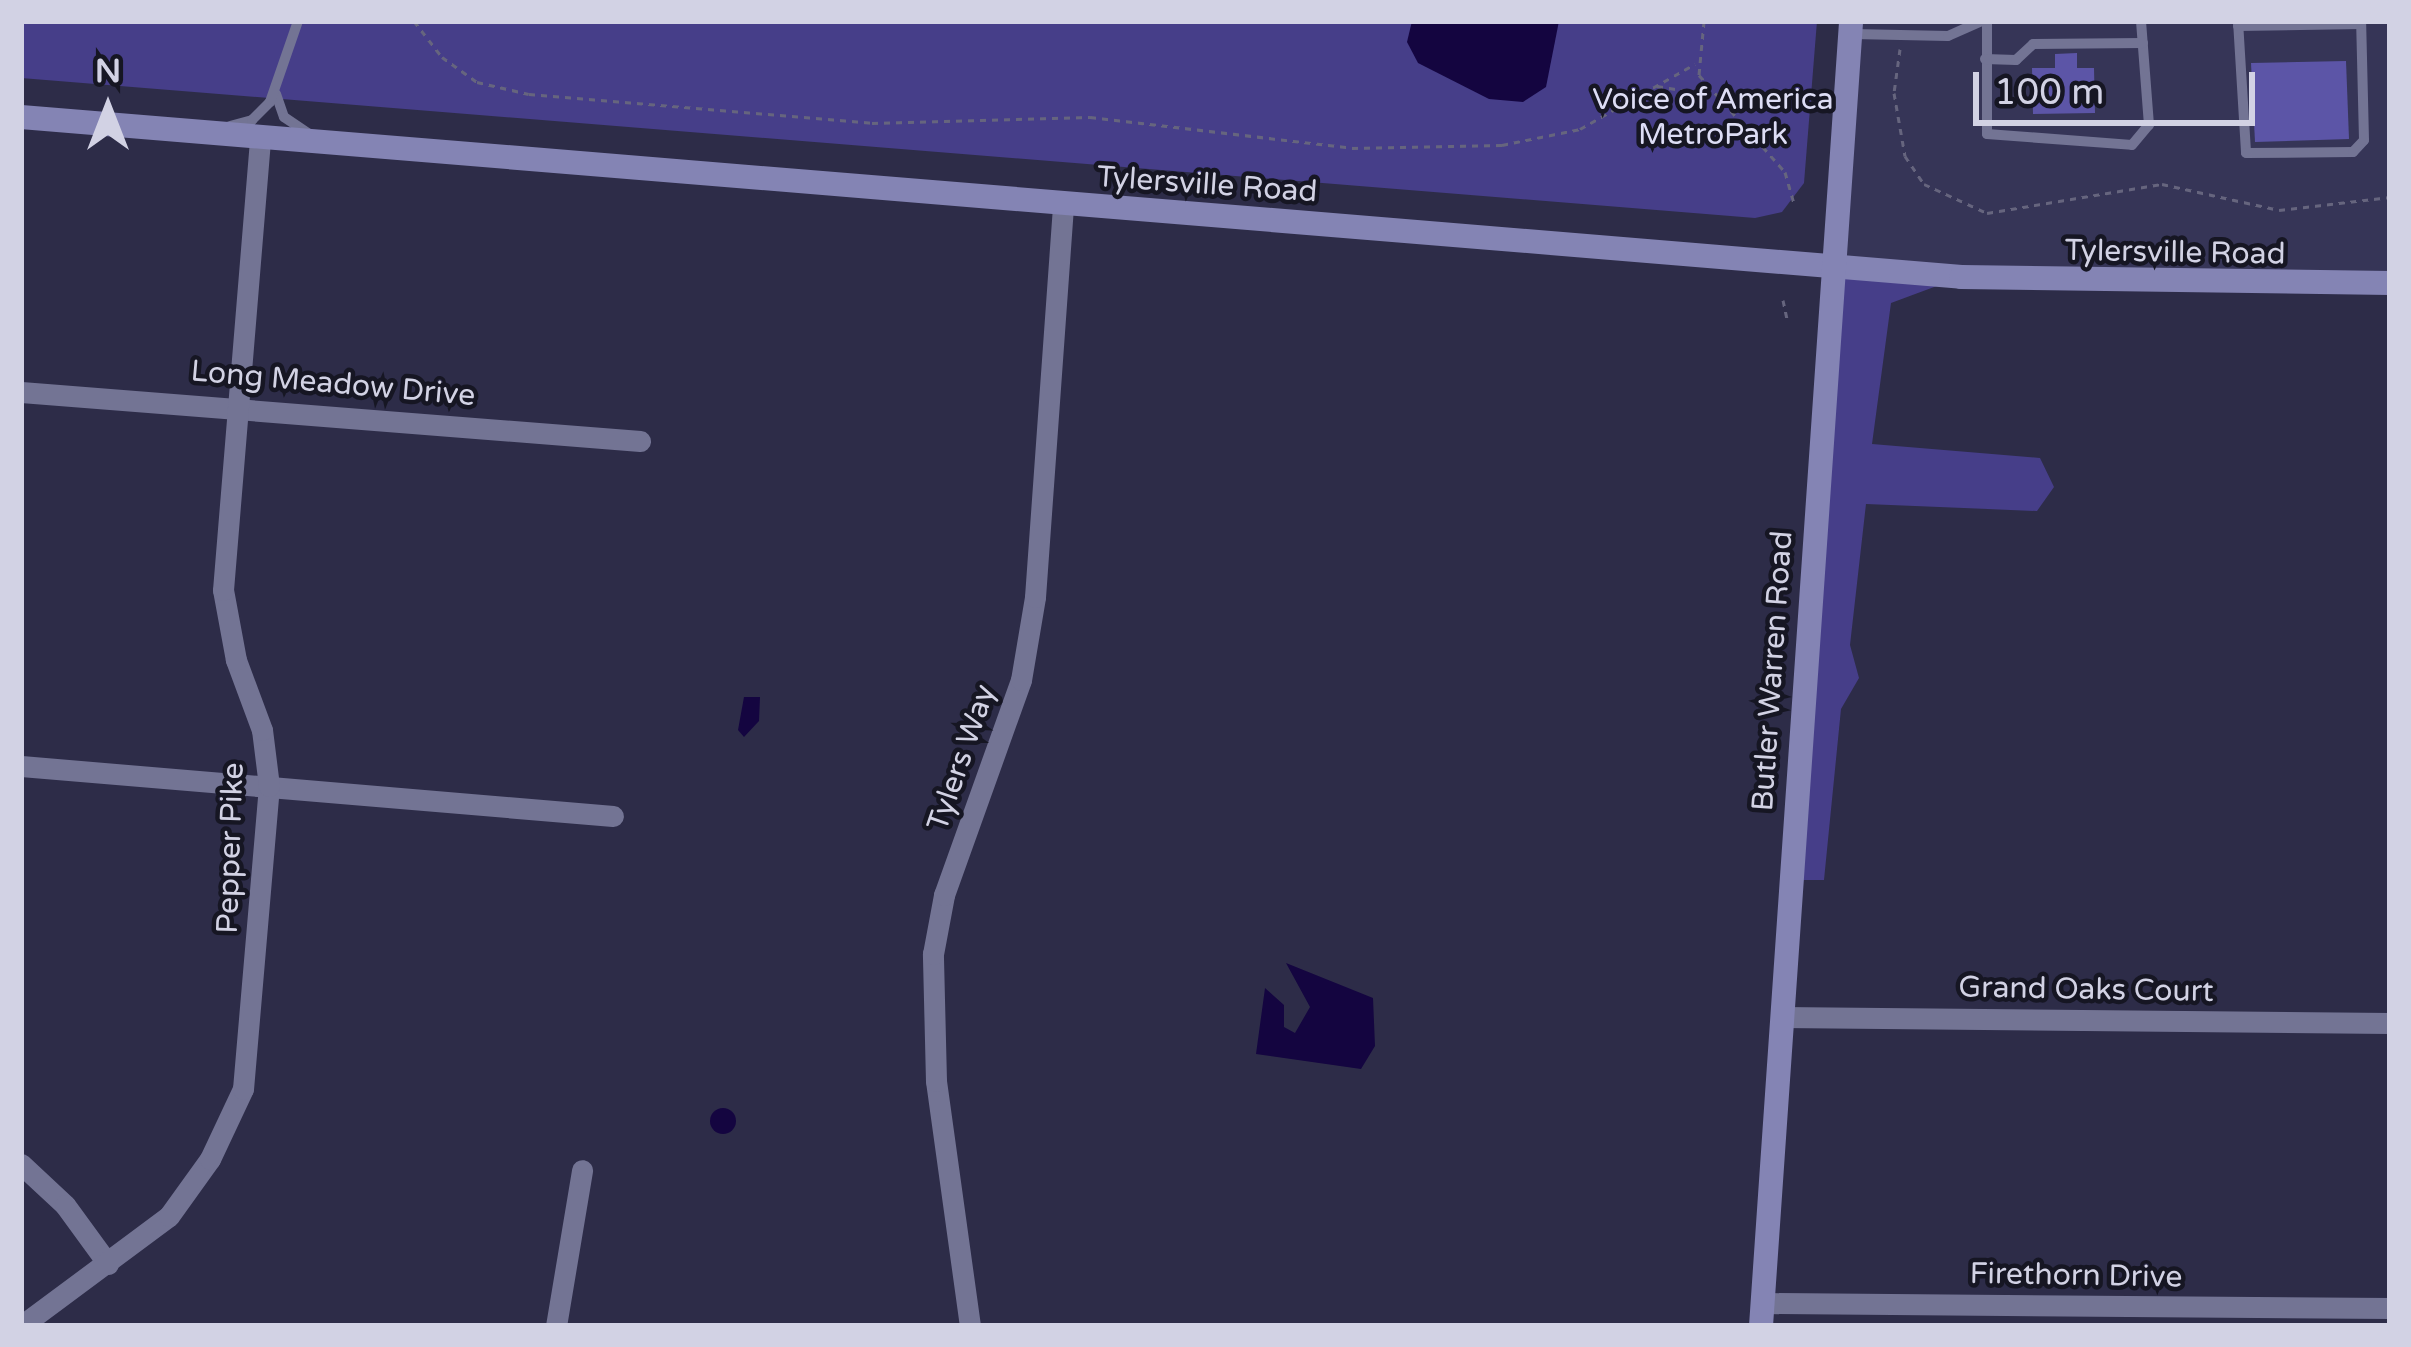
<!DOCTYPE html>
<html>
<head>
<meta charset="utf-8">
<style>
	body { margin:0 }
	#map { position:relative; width:2411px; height:1347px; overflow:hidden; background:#2d2c48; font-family:"Varela Round",sans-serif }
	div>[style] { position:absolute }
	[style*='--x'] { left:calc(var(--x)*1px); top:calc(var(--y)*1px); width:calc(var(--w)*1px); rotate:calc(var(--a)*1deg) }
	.built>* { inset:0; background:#363557 }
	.green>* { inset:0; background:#463e89 }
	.water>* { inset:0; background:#140540 }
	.round { border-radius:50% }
	.building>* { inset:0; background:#5c55a7 }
	.path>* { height:3px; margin-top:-1.5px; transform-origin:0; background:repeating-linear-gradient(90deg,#66657e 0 6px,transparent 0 12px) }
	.lane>* { height:10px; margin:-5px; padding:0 5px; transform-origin:5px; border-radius:5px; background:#737494 }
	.street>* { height:21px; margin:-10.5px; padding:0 10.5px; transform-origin:10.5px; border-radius:10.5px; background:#737494 }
	.secondary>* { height:24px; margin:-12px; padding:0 12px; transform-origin:12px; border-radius:12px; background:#8484b4 }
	span { translate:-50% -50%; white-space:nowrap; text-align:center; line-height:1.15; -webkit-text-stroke:9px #161623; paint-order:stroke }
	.park-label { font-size:30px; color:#ddddf5 }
	.street-label { font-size:30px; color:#d2d2e4 }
	.frame { position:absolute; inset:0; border:24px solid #d2d2e4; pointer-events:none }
	.north { position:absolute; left:48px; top:48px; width:120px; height:120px; -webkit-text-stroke:9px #161623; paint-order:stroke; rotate:0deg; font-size:33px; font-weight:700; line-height:48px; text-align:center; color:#d2d2e4 }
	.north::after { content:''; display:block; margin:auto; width:42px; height:54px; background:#d2d2e4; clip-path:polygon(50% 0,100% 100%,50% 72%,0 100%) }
	.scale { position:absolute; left:1973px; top:72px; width:282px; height:54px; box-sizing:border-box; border:6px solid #d2d2e4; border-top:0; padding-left:15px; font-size:36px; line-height:42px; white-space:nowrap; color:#d2d2e4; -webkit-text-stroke:9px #161623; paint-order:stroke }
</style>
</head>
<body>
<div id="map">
	<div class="built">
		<i style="clip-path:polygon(1851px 21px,2390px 21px,2390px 283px,1832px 267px)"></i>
	</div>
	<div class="green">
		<i style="clip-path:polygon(21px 21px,1817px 21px,1804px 183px,1782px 212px,1755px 218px,21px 78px)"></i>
		<i style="clip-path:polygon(1832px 267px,1961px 277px,1891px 303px,1872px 444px,2040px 458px,2054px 487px,2037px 511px,1866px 504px,1850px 645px,1859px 678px,1841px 709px,1824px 880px,1789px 880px)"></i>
	</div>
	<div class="water">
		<i style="clip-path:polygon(1412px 21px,1559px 21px,1546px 87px,1523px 102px,1489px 99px,1418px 63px,1407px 42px)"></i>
		<i style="clip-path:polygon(744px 697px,760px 697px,759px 721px,744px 737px,738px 730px)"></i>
		<i style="clip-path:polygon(1286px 963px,1373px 998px,1375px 1046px,1361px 1069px,1256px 1054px,1265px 988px,1284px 1005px,1284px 1027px,1295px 1033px,1310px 1007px)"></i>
		<i class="round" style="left:710px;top:1108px;width:26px;height:26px"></i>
	</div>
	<div class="building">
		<i style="clip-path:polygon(2077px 53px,2077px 68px,2094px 68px,2095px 113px,2033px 114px,2032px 68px,2055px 68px,2055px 54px)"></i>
		<i style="clip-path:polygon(2346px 61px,2349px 139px,2255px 142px,2251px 63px)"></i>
	</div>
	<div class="path">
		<i style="--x:414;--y:21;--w:46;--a:52.1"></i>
		<i style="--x:442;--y:57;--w:43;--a:35.5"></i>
		<i style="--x:477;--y:82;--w:53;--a:13"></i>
		<i style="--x:529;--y:94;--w:344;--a:4.8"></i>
		<i style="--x:872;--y:123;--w:218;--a:-1.6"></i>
		<i style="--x:1090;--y:117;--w:264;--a:6.7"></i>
		<i style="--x:1352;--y:148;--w:150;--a:-1.1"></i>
		<i style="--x:1502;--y:145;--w:80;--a:-11.6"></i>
		<i style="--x:1580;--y:129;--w:132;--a:-29.5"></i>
		<i style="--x:1704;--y:21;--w:54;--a:95.3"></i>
		<i style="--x:1699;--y:75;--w:130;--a:48.4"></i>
		<i style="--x:1785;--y:172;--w:35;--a:74"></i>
		<i style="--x:1900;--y:49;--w:44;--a:97.8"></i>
		<i style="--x:1894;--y:93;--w:64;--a:80.1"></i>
		<i style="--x:1905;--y:156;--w:34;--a:56"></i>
		<i style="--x:1924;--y:184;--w:69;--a:24.7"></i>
		<i style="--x:1987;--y:213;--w:177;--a:-9.4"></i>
		<i style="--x:2162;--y:184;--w:120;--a:12.5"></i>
		<i style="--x:2279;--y:210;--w:112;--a:-6.7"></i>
		<i style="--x:1657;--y:86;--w:56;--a:9.3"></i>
		<i style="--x:1783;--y:300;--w:19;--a:78"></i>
	</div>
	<div class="lane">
		<i style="--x:1987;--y:21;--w:113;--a:90"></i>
		<i style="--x:1987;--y:134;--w:145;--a:4.3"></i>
		<i style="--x:2132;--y:145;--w:26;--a:-50"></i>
		<i style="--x:2149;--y:125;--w:104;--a:-94.4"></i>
		<i style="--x:2238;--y:21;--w:132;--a:86.5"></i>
		<i style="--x:2246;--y:153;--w:107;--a:-0.5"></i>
		<i style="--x:2353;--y:152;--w:16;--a:-47"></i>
		<i style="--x:2364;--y:140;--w:119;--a:-91.4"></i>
		<i style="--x:2238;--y:26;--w:123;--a:-0.9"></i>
		<i style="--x:1853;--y:34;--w:95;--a:1.2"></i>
		<i style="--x:1948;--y:36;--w:36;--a:-24"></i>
		<i style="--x:1985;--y:59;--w:31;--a:2"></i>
		<i style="--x:2016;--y:60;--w:23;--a:-43"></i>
		<i style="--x:2033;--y:44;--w:110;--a:-0.5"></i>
		<i style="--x:276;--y:94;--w:24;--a:71"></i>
		<i style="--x:284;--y:117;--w:29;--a:34"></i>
		<i style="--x:230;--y:126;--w:23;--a:-15"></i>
		<i style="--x:252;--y:120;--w:25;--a:-45"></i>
		<i style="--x:270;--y:102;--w:86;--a:-70.9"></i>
	</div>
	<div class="street">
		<i style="--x:21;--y:392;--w:621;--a:4.53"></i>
		<i style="--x:21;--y:766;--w:594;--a:4.83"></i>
		<i style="--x:1781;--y:1017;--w:609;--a:0.56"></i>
		<i style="--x:21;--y:1164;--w:60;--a:43"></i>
		<i style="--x:65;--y:1205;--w:73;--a:53.9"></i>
		<i style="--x:1762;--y:1303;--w:628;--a:0.46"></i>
		<i style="--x:21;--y:1326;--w:184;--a:-36.6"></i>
		<i style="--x:169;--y:1216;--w:70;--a:-54.3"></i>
		<i style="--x:210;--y:1159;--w:77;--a:-64.8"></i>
		<i style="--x:243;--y:1089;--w:304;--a:-85.1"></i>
		<i style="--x:269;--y:786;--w:56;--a:-97.1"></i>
		<i style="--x:262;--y:730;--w:75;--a:-110.4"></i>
		<i style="--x:236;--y:660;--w:71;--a:-100.5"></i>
		<i style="--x:223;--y:590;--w:453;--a:-85.3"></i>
		<i style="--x:556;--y:1326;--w:158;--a:-80.5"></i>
		<i style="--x:970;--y:1326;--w:247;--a:-97.9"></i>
		<i style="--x:936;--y:1081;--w:127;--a:-91.4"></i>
		<i style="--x:933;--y:954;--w:60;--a:-79.4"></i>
		<i style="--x:944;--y:895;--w:228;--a:-70.3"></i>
		<i style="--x:1021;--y:680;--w:84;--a:-80.4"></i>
		<i style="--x:1035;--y:597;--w:393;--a:-85.9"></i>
	</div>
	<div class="secondary">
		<i style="--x:21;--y:117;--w:1947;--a:4.71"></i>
		<i style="--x:1961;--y:277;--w:429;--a:0.8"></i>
		<i style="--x:1761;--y:1326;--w:1308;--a:-86.05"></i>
	</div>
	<div class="park-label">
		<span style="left:1713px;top:117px">Voice of America<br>MetroPark</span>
	</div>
	<div class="street-label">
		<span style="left:1207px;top:185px;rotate:4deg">Tylersville Road</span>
		<span style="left:2175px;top:253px;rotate:1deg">Tylersville Road</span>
		<span style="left:333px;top:384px;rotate:5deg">Long Meadow Drive</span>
		<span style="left:1773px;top:671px;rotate:-86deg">Butler Warren Road</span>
		<span style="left:962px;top:758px;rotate:-71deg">Tylers Way</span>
		<span style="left:231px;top:848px;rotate:-88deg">Pepper Pike</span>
		<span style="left:2086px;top:990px;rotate:1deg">Grand Oaks Court</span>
		<span style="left:2076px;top:1276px;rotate:1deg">Firethorn Drive</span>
	</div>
	<div class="frame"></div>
	<div class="north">N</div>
	<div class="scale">100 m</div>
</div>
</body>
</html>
